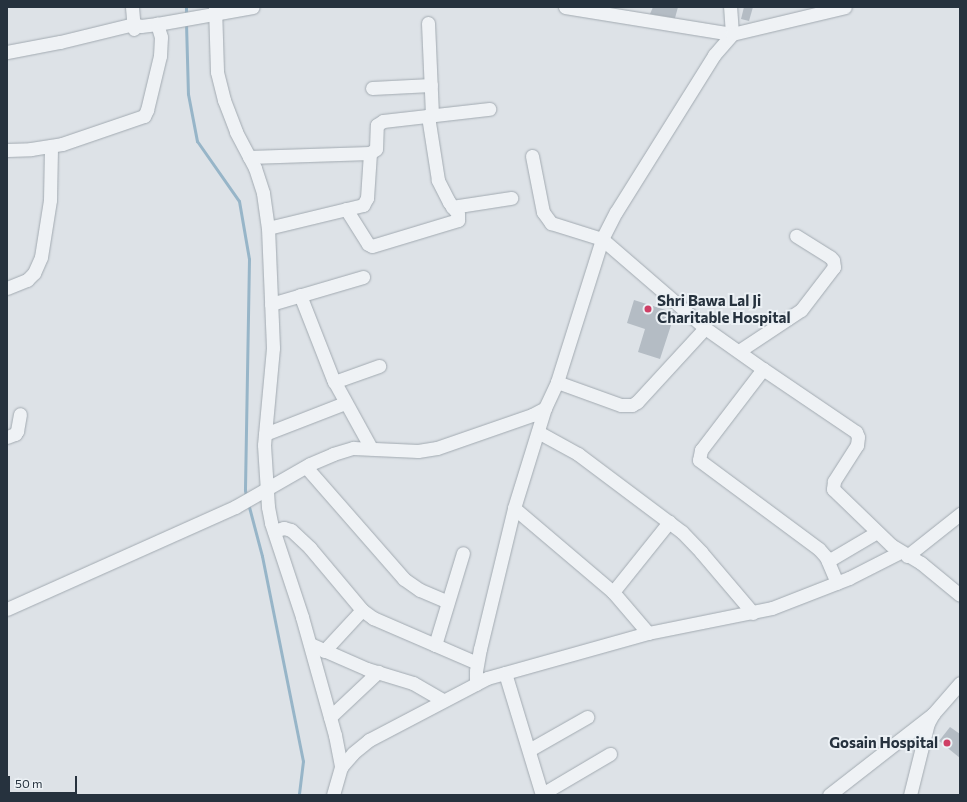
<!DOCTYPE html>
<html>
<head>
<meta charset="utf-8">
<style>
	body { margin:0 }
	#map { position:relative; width:967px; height:802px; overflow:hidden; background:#dde2e7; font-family:Commissioner,sans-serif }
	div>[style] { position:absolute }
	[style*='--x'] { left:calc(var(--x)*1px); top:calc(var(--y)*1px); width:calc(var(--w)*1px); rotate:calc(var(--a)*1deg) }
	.stream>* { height:3px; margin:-1.5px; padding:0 1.5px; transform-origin:1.5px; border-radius:1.5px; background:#97b5c8 }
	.building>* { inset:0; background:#b4bcc4 }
	.roads { filter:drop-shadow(0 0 1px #a2aab1) drop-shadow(0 0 1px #a2aab1) }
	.minor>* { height:13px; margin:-6.5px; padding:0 6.5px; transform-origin:6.5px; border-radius:6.5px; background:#eff2f5 }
	.dots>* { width:11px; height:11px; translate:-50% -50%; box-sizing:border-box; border:2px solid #ecf1f5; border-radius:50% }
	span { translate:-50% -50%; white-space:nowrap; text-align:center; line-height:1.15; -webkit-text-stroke:4px #ecf1f5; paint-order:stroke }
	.poi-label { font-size:15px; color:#26323e; font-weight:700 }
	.left { translate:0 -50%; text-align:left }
	.right { translate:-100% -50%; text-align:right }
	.frame { position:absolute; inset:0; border:8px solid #26323e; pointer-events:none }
	.scale { position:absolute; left:8px; top:776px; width:69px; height:18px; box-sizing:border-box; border:2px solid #26323e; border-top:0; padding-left:5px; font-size:12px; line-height:14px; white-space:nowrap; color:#26323e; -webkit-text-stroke:3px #ecf1f5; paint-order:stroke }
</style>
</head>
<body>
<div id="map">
	<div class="stream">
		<i style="--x:186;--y:7;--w:8;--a:90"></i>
		<i style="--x:186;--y:23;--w:71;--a:88.4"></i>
		<i style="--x:188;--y:94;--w:48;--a:79.2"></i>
		<i style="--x:197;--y:141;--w:73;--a:55"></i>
		<i style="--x:239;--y:201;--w:59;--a:80.2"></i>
		<i style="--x:249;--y:259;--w:231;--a:91"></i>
		<i style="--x:245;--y:490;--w:6;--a:81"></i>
		<i style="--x:248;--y:503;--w:55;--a:75.2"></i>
		<i style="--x:262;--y:556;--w:209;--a:78.7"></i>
		<i style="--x:303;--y:761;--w:34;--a:97"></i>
	</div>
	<div class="building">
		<i style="clip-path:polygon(653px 7px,678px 7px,675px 18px,650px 14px)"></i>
		<i style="clip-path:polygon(744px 7px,753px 7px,749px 21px,741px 19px)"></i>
		<i style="clip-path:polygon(634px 300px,675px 313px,660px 359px,638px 352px,645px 329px,627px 323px)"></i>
		<i style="clip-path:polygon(950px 727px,960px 734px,960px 758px,939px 741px)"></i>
	</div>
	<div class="roads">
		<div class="minor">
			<i style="--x:132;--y:7;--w:22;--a:85"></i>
			<i style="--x:215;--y:7;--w:65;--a:88.2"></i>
			<i style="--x:217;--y:72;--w:29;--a:76"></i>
			<i style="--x:224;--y:100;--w:34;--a:69"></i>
			<i style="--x:236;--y:132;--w:41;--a:62.2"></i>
			<i style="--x:255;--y:168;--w:26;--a:72"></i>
			<i style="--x:263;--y:193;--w:35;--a:82"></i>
			<i style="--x:268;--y:228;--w:120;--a:87.6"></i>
			<i style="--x:273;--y:348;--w:97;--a:95.3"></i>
			<i style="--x:264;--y:445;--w:62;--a:86.3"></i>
			<i style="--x:268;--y:507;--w:16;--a:79"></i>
			<i style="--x:271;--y:523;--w:99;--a:71.7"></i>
			<i style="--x:302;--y:617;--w:123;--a:74.4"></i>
			<i style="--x:335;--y:735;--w:33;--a:79"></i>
			<i style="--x:341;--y:767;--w:29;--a:106"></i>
			<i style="--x:565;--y:7;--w:169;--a:9.2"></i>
			<i style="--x:732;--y:34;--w:27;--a:-94"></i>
			<i style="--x:428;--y:23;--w:92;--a:87.5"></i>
			<i style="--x:7;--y:52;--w:54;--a:-10.7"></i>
			<i style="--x:60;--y:42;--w:76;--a:-13.7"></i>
			<i style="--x:134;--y:24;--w:7;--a:16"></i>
			<i style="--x:141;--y:26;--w:16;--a:-7"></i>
			<i style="--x:157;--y:24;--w:97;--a:-10"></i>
			<i style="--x:372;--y:88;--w:59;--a:-2.9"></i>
			<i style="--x:7;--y:150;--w:24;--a:-2"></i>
			<i style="--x:31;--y:149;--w:31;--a:-9"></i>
			<i style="--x:62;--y:144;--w:87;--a:-18.9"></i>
			<i style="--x:144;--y:116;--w:7;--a:-63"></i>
			<i style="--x:147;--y:110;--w:56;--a:-76.5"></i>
			<i style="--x:160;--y:56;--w:19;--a:-87"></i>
			<i style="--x:161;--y:37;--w:14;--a:-107"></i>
			<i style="--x:532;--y:156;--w:57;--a:78.9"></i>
			<i style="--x:543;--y:212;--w:14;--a:54"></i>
			<i style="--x:551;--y:223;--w:53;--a:17.4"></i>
			<i style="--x:602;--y:239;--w:136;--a:40.8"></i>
			<i style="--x:705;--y:328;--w:71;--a:35.3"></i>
			<i style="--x:763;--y:369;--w:112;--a:34.1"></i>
			<i style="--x:856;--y:432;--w:5;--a:68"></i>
			<i style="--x:858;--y:437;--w:8;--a:97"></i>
			<i style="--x:857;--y:445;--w:43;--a:122.6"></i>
			<i style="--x:834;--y:481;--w:8;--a:97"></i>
			<i style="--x:833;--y:489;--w:81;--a:44"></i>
			<i style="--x:891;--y:545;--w:35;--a:31"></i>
			<i style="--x:921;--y:563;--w:50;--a:39.4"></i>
			<i style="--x:249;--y:157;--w:121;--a:-1.9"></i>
			<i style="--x:370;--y:153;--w:7;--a:-34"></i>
			<i style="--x:376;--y:149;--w:24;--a:-88"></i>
			<i style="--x:377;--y:125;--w:7;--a:-34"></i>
			<i style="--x:383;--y:121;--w:107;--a:-6.5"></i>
			<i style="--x:452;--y:207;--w:60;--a:-8.7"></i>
			<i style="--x:346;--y:209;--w:41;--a:57.8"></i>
			<i style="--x:368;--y:244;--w:4;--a:27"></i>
			<i style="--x:372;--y:246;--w:90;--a:-16.8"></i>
			<i style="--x:458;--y:220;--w:6;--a:-90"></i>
			<i style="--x:458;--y:214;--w:15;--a:-127"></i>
			<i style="--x:449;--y:202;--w:25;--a:-117"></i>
			<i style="--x:438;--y:180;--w:65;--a:-98.9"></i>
			<i style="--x:268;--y:228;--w:98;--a:-13.6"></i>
			<i style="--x:363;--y:205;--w:8;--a:-60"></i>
			<i style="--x:367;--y:198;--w:45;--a:-86.2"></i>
			<i style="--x:7;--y:288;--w:22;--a:-22"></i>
			<i style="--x:27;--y:280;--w:10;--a:-45"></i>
			<i style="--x:34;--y:273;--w:17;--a:-66"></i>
			<i style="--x:41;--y:257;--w:58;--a:-81"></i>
			<i style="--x:50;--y:200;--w:54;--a:-88.9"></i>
			<i style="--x:300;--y:295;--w:90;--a:68.6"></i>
			<i style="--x:333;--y:379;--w:79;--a:61.2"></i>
			<i style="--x:271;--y:304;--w:96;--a:-16.4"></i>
			<i style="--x:739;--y:351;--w:74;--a:-33.5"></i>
			<i style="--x:801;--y:310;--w:54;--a:-52.5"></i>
			<i style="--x:834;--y:267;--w:7;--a:-98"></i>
			<i style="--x:833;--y:260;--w:4;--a:-135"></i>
			<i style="--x:830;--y:257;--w:40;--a:-148"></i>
			<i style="--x:763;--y:369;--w:102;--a:127.4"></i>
			<i style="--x:701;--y:450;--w:10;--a:101"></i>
			<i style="--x:699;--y:460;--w:149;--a:36.6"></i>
			<i style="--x:819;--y:549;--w:11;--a:49"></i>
			<i style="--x:826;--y:557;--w:28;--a:67"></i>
			<i style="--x:334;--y:382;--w:48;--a:-19.6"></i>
			<i style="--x:557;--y:382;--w:68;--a:19.8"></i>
			<i style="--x:621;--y:405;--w:11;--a:0"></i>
			<i style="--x:632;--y:405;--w:6;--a:-31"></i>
			<i style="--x:637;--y:402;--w:100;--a:-47.4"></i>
			<i style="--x:538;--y:432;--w:46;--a:28.8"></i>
			<i style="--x:578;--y:454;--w:130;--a:36.9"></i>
			<i style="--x:682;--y:532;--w:28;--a:46"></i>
			<i style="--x:701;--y:552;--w:80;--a:49.6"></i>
			<i style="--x:265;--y:434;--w:86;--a:-21.2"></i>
			<i style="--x:7;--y:437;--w:9;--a:-21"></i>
			<i style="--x:15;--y:434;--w:4;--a:-56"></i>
			<i style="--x:17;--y:431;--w:17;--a:-80"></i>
			<i style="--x:306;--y:467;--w:149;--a:48.8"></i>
			<i style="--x:404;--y:579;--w:19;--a:35"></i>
			<i style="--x:420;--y:590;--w:30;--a:23"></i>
			<i style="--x:514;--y:508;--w:130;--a:40.3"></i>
			<i style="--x:613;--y:592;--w:54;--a:49.5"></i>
			<i style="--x:274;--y:531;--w:10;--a:-17"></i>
			<i style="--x:284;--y:528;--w:7;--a:16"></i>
			<i style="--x:291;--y:530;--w:26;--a:43"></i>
			<i style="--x:310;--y:548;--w:81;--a:50"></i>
			<i style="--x:362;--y:610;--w:14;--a:36"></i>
			<i style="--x:373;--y:618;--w:113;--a:23.4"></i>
			<i style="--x:907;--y:556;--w:68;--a:-38.4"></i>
			<i style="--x:828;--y:561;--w:57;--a:-30.6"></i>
			<i style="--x:613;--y:592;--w:90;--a:-51.3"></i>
			<i style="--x:7;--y:609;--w:250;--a:-24.1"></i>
			<i style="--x:235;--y:507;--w:86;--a:-29.8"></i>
			<i style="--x:310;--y:464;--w:25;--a:-23"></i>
			<i style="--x:333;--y:454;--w:21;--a:-17"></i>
			<i style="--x:353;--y:448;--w:65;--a:2.6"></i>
			<i style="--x:418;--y:451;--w:19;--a:-9"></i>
			<i style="--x:437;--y:448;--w:101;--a:-19.2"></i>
			<i style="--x:532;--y:415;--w:15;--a:-28"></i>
			<i style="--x:545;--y:408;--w:29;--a:-65"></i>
			<i style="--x:557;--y:382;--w:150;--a:-72.5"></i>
			<i style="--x:602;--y:239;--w:30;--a:-63"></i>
			<i style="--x:616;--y:212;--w:185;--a:-58"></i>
			<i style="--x:714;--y:55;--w:28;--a:-49"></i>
			<i style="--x:732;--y:34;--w:116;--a:-13.4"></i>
			<i style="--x:310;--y:644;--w:62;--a:23.7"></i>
			<i style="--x:367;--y:669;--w:48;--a:16.9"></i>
			<i style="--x:413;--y:683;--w:34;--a:30"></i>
			<i style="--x:435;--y:645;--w:96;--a:-73.1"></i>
			<i style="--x:324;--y:651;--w:56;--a:-47.2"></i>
			<i style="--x:505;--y:673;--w:127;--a:73.1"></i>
			<i style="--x:476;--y:684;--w:13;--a:-90"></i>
			<i style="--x:476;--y:671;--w:22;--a:-80"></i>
			<i style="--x:480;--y:649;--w:145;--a:-76.4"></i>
			<i style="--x:514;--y:508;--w:105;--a:-72.8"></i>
			<i style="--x:330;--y:717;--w:66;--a:-43.2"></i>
			<i style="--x:529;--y:750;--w:67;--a:-29.6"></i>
			<i style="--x:341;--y:767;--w:18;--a:-49"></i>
			<i style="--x:353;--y:753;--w:21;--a:-39"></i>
			<i style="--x:369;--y:740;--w:133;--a:-27.7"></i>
			<i style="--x:487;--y:678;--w:167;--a:-15.6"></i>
			<i style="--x:648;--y:633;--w:126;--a:-11.4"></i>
			<i style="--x:772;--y:608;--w:83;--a:-21.3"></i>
			<i style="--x:849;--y:578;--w:57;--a:-27"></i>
			<i style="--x:542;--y:794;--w:79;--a:-30.5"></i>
			<i style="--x:829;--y:795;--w:132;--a:-37.9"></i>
			<i style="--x:910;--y:795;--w:74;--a:-76"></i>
			<i style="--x:928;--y:723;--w:10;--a:-61"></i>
			<i style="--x:933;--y:714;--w:41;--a:-48.9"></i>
		</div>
	</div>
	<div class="dots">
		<i style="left:648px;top:309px;background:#cf3f66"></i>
		<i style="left:947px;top:743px;background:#cf3f66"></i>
	</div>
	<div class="poi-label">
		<span class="left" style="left:657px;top:309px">Shri Bawa Lal Ji<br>Charitable Hospital</span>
		<span class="right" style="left:938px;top:743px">Gosain Hospital</span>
	</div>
	<div class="frame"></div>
	<div class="scale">50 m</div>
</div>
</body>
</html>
